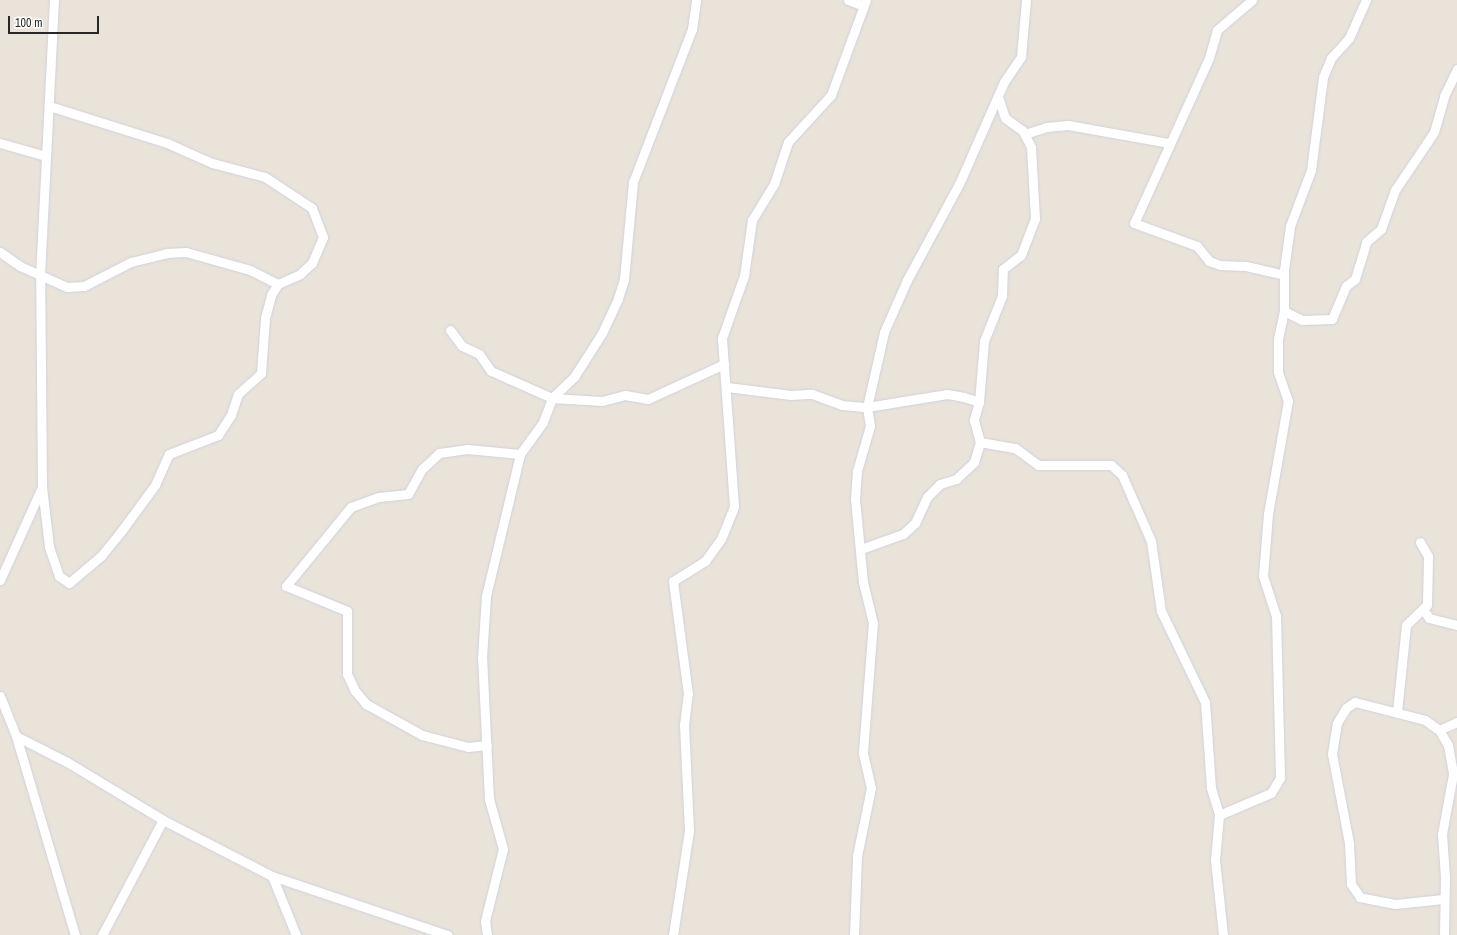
<!DOCTYPE html>
<html>
<head>
<meta charset="utf-8">
<style>
	body { margin:0 }
	#map { position:relative; width:1457px; height:935px; overflow:hidden; background:#e9e3da; font-family:"Archivo Narrow",sans-serif }
	div>[style] { position:absolute }
	[style*='--x'] { left:calc(var(--x)*1px); top:calc(var(--y)*1px); width:calc(var(--w)*1px); rotate:calc(var(--a)*1deg) }
	.roads { filter:drop-shadow(0 0 1px #cfd1df) drop-shadow(0 0 1px #cfd1df) }
	.minor>* { height:9px; margin:-4.5px; padding:0 4.5px; transform-origin:4.5px; border-radius:4.5px; background:#fff }
	span { translate:-50% -50%; white-space:nowrap; text-align:center; line-height:1.15; -webkit-text-stroke:3px #fff; paint-order:stroke }
	.scale { position:absolute; left:8px; top:16px; width:91px; height:18px; box-sizing:border-box; border:2px solid #272727; border-top:0; padding-left:5px; font-size:12px; line-height:14px; white-space:nowrap; color:#272727; -webkit-text-stroke:3px #fff; paint-order:stroke }
</style>
</head>
<body>
<div id="map">
	<div class="roads">
		<div class="minor">
			<i style="--x:848;--y:0;--w:15;--a:20"></i>
			<i style="--x:1252;--y:0;--w:46;--a:139.4"></i>
			<i style="--x:1217;--y:30;--w:29;--a:106"></i>
			<i style="--x:1209;--y:58;--w:181;--a:114.4"></i>
			<i style="--x:1134;--y:223;--w:67;--a:20.1"></i>
			<i style="--x:1197;--y:246;--w:19;--a:51"></i>
			<i style="--x:1209;--y:261;--w:12;--a:20"></i>
			<i style="--x:1220;--y:265;--w:26;--a:2"></i>
			<i style="--x:1246;--y:266;--w:39;--a:13"></i>
			<i style="--x:1025;--y:134;--w:22;--a:-18"></i>
			<i style="--x:1046;--y:127;--w:22;--a:-5"></i>
			<i style="--x:1068;--y:125;--w:103;--a:10.1"></i>
			<i style="--x:0;--y:143;--w:48;--a:15.8"></i>
			<i style="--x:0;--y:252;--w:24;--a:35"></i>
			<i style="--x:20;--y:266;--w:51;--a:24.1"></i>
			<i style="--x:67;--y:287;--w:17;--a:-3"></i>
			<i style="--x:84;--y:286;--w:53;--a:-27.1"></i>
			<i style="--x:131;--y:262;--w:36;--a:-14"></i>
			<i style="--x:166;--y:253;--w:20;--a:-3"></i>
			<i style="--x:186;--y:252;--w:66;--a:15.7"></i>
			<i style="--x:250;--y:270;--w:31;--a:27"></i>
			<i style="--x:1284;--y:311;--w:20;--a:27"></i>
			<i style="--x:1302;--y:320;--w:30;--a:-2"></i>
			<i style="--x:1332;--y:319;--w:36;--a:-67"></i>
			<i style="--x:1346;--y:286;--w:11;--a:-38"></i>
			<i style="--x:1355;--y:279;--w:39;--a:-73"></i>
			<i style="--x:1366;--y:242;--w:20;--a:-41"></i>
			<i style="--x:1381;--y:229;--w:41;--a:-70.3"></i>
			<i style="--x:1395;--y:190;--w:70;--a:-56.1"></i>
			<i style="--x:1434;--y:132;--w:37;--a:-74"></i>
			<i style="--x:1444;--y:96;--w:30;--a:-64"></i>
			<i style="--x:450;--y:330;--w:20;--a:53"></i>
			<i style="--x:462;--y:346;--w:19;--a:25"></i>
			<i style="--x:479;--y:354;--w:21;--a:55"></i>
			<i style="--x:491;--y:371;--w:67;--a:23.9"></i>
			<i style="--x:552;--y:398;--w:50;--a:3.4"></i>
			<i style="--x:602;--y:401;--w:24;--a:-15"></i>
			<i style="--x:625;--y:395;--w:23;--a:10"></i>
			<i style="--x:648;--y:399;--w:84;--a:-24.7"></i>
			<i style="--x:727;--y:387;--w:64;--a:7.2"></i>
			<i style="--x:790;--y:395;--w:22;--a:-3"></i>
			<i style="--x:812;--y:394;--w:32;--a:20"></i>
			<i style="--x:842;--y:405;--w:25;--a:5"></i>
			<i style="--x:867;--y:407;--w:81;--a:-9.2"></i>
			<i style="--x:947;--y:394;--w:17;--a:10"></i>
			<i style="--x:964;--y:397;--w:16;--a:18"></i>
			<i style="--x:979;--y:402;--w:19;--a:106"></i>
			<i style="--x:974;--y:420;--w:23;--a:75"></i>
			<i style="--x:980;--y:442;--w:36;--a:10"></i>
			<i style="--x:1015;--y:448;--w:29;--a:36"></i>
			<i style="--x:1038;--y:465;--w:73;--a:0"></i>
			<i style="--x:1111;--y:465;--w:15;--a:42"></i>
			<i style="--x:1122;--y:475;--w:72;--a:66.3"></i>
			<i style="--x:1151;--y:541;--w:71;--a:81.9"></i>
			<i style="--x:1161;--y:611;--w:101;--a:64.2"></i>
			<i style="--x:1205;--y:702;--w:86;--a:86"></i>
			<i style="--x:1211;--y:788;--w:28;--a:73"></i>
			<i style="--x:1219;--y:815;--w:45;--a:95.1"></i>
			<i style="--x:1215;--y:860;--w:75;--a:83.9"></i>
			<i style="--x:979;--y:402;--w:61;--a:-85.3"></i>
			<i style="--x:984;--y:341;--w:48;--a:-68.2"></i>
			<i style="--x:1002;--y:296;--w:27;--a:-88"></i>
			<i style="--x:1003;--y:269;--w:23;--a:-38"></i>
			<i style="--x:1021;--y:255;--w:39;--a:-69"></i>
			<i style="--x:1035;--y:219;--w:72;--a:-93.2"></i>
			<i style="--x:1031;--y:147;--w:18;--a:-117"></i>
			<i style="--x:1023;--y:131;--w:22;--a:-144"></i>
			<i style="--x:1005;--y:118;--w:23;--a:-108"></i>
			<i style="--x:42;--y:487;--w:60;--a:83.3"></i>
			<i style="--x:49;--y:547;--w:31;--a:71"></i>
			<i style="--x:59;--y:576;--w:12;--a:35"></i>
			<i style="--x:69;--y:583;--w:42;--a:-40.2"></i>
			<i style="--x:101;--y:556;--w:33;--a:-51"></i>
			<i style="--x:122;--y:530;--w:56;--a:-53.7"></i>
			<i style="--x:155;--y:485;--w:34;--a:-66"></i>
			<i style="--x:169;--y:454;--w:53;--a:-21.2"></i>
			<i style="--x:218;--y:435;--w:24;--a:-57"></i>
			<i style="--x:231;--y:415;--w:22;--a:-72"></i>
			<i style="--x:238;--y:394;--w:31;--a:-42"></i>
			<i style="--x:261;--y:373;--w:55;--a:-85.8"></i>
			<i style="--x:265;--y:318;--w:24;--a:-75"></i>
			<i style="--x:271;--y:295;--w:13;--a:-58"></i>
			<i style="--x:278;--y:284;--w:24;--a:-24"></i>
			<i style="--x:300;--y:274;--w:16;--a:-43"></i>
			<i style="--x:312;--y:263;--w:28;--a:-67"></i>
			<i style="--x:323;--y:237;--w:31;--a:-111"></i>
			<i style="--x:312;--y:208;--w:56;--a:-146.6"></i>
			<i style="--x:265;--y:177;--w:55;--a:-165.2"></i>
			<i style="--x:212;--y:163;--w:49;--a:-156"></i>
			<i style="--x:167;--y:143;--w:124;--a:-162.6"></i>
			<i style="--x:861;--y:549;--w:45;--a:-19.7"></i>
			<i style="--x:903;--y:534;--w:16;--a:-43"></i>
			<i style="--x:915;--y:523;--w:29;--a:-65"></i>
			<i style="--x:927;--y:497;--w:18;--a:-45"></i>
			<i style="--x:940;--y:484;--w:17;--a:-17"></i>
			<i style="--x:956;--y:479;--w:25;--a:-43"></i>
			<i style="--x:974;--y:462;--w:21;--a:-73"></i>
			<i style="--x:0;--y:580;--w:102;--a:-65.7"></i>
			<i style="--x:42;--y:487;--w:211;--a:-90.5"></i>
			<i style="--x:40;--y:276;--w:276;--a:-87.1"></i>
			<i style="--x:1423;--y:609;--w:11;--a:56"></i>
			<i style="--x:1429;--y:618;--w:29;--a:14"></i>
			<i style="--x:0;--y:696;--w:43;--a:68.2"></i>
			<i style="--x:16;--y:736;--w:208;--a:73.5"></i>
			<i style="--x:1397;--y:712;--w:87;--a:-84.1"></i>
			<i style="--x:1406;--y:625;--w:29;--a:-44"></i>
			<i style="--x:1427;--y:605;--w:49;--a:-88.8"></i>
			<i style="--x:1428;--y:556;--w:16;--a:-120"></i>
			<i style="--x:1439;--y:730;--w:20;--a:-24"></i>
			<i style="--x:16;--y:736;--w:57;--a:27"></i>
			<i style="--x:67;--y:762;--w:112;--a:31.1"></i>
			<i style="--x:163;--y:820;--w:123;--a:27.2"></i>
			<i style="--x:272;--y:876;--w:185;--a:18.6"></i>
			<i style="--x:487;--y:745;--w:19;--a:174"></i>
			<i style="--x:468;--y:747;--w:48;--a:-165.4"></i>
			<i style="--x:422;--y:735;--w:64;--a:-151"></i>
			<i style="--x:366;--y:704;--w:17;--a:-130"></i>
			<i style="--x:355;--y:691;--w:19;--a:-115"></i>
			<i style="--x:347;--y:674;--w:63;--a:-90"></i>
			<i style="--x:347;--y:611;--w:66;--a:-157.7"></i>
			<i style="--x:286;--y:586;--w:102;--a:-50.6"></i>
			<i style="--x:351;--y:507;--w:30;--a:-20"></i>
			<i style="--x:379;--y:497;--w:29;--a:-6"></i>
			<i style="--x:408;--y:494;--w:29;--a:-61"></i>
			<i style="--x:422;--y:469;--w:23;--a:-43"></i>
			<i style="--x:439;--y:453;--w:28;--a:-8"></i>
			<i style="--x:467;--y:449;--w:53;--a:5.4"></i>
			<i style="--x:1219;--y:815;--w:56;--a:-22.9"></i>
			<i style="--x:1271;--y:793;--w:17;--a:-59"></i>
			<i style="--x:1280;--y:778;--w:162;--a:-91.4"></i>
			<i style="--x:1276;--y:616;--w:42;--a:-108"></i>
			<i style="--x:1263;--y:576;--w:62;--a:-85.4"></i>
			<i style="--x:1268;--y:514;--w:115;--a:-80"></i>
			<i style="--x:1288;--y:401;--w:31;--a:-109"></i>
			<i style="--x:1278;--y:372;--w:33;--a:-90"></i>
			<i style="--x:1278;--y:339;--w:29;--a:-78"></i>
			<i style="--x:1284;--y:311;--w:41;--a:-90"></i>
			<i style="--x:1284;--y:270;--w:44;--a:-82.2"></i>
			<i style="--x:1290;--y:226;--w:60;--a:-69.4"></i>
			<i style="--x:1311;--y:170;--w:94;--a:-82.6"></i>
			<i style="--x:1323;--y:77;--w:21;--a:-67"></i>
			<i style="--x:1331;--y:58;--w:27;--a:-48"></i>
			<i style="--x:1349;--y:38;--w:42;--a:-65.9"></i>
			<i style="--x:272;--y:876;--w:64;--a:67.9"></i>
			<i style="--x:1443;--y:899;--w:48;--a:174.1"></i>
			<i style="--x:1395;--y:904;--w:36;--a:-169"></i>
			<i style="--x:1360;--y:897;--w:16;--a:-125"></i>
			<i style="--x:1351;--y:884;--w:41;--a:-92.8"></i>
			<i style="--x:1349;--y:843;--w:91;--a:-100.8"></i>
			<i style="--x:1332;--y:754;--w:31;--a:-81"></i>
			<i style="--x:1337;--y:723;--w:17;--a:-59"></i>
			<i style="--x:1346;--y:708;--w:11;--a:-34"></i>
			<i style="--x:1355;--y:702;--w:72;--a:14.4"></i>
			<i style="--x:1425;--y:720;--w:17;--a:36"></i>
			<i style="--x:1439;--y:730;--w:17;--a:59"></i>
			<i style="--x:1448;--y:745;--w:29;--a:80"></i>
			<i style="--x:1453;--y:774;--w:61;--a:100.4"></i>
			<i style="--x:1442;--y:834;--w:43;--a:86"></i>
			<i style="--x:1445;--y:877;--w:58;--a:91"></i>
			<i style="--x:102;--y:935;--w:130;--a:-62.1"></i>
			<i style="--x:487;--y:935;--w:14;--a:-98"></i>
			<i style="--x:485;--y:921;--w:74;--a:-76"></i>
			<i style="--x:503;--y:849;--w:52;--a:-105.6"></i>
			<i style="--x:489;--y:799;--w:141;--a:-92.8"></i>
			<i style="--x:482;--y:658;--w:62;--a:-86.3"></i>
			<i style="--x:486;--y:596;--w:146;--a:-76.5"></i>
			<i style="--x:520;--y:454;--w:39;--a:-54"></i>
			<i style="--x:543;--y:422;--w:26;--a:-69"></i>
			<i style="--x:552;--y:398;--w:30;--a:-44"></i>
			<i style="--x:574;--y:377;--w:52;--a:-57.5"></i>
			<i style="--x:602;--y:333;--w:38;--a:-65"></i>
			<i style="--x:618;--y:298;--w:20;--a:-72"></i>
			<i style="--x:624;--y:279;--w:97;--a:-84.7"></i>
			<i style="--x:633;--y:182;--w:164;--a:-68.9"></i>
			<i style="--x:692;--y:29;--w:29;--a:-82"></i>
			<i style="--x:673;--y:935;--w:106;--a:-81.3"></i>
			<i style="--x:689;--y:830;--w:105;--a:-92.7"></i>
			<i style="--x:684;--y:725;--w:31;--a:-83"></i>
			<i style="--x:688;--y:694;--w:114;--a:-97.6"></i>
			<i style="--x:673;--y:581;--w:38;--a:-32"></i>
			<i style="--x:705;--y:561;--w:27;--a:-54"></i>
			<i style="--x:721;--y:539;--w:35;--a:-68"></i>
			<i style="--x:734;--y:506;--w:168;--a:-94.1"></i>
			<i style="--x:722;--y:338;--w:66;--a:-70.5"></i>
			<i style="--x:744;--y:276;--w:57;--a:-81.9"></i>
			<i style="--x:752;--y:220;--w:42;--a:-58.6"></i>
			<i style="--x:774;--y:184;--w:44;--a:-71.6"></i>
			<i style="--x:788;--y:142;--w:64;--a:-47.5"></i>
			<i style="--x:831;--y:95;--w:101;--a:-69.8"></i>
			<i style="--x:854;--y:935;--w:79;--a:-87.8"></i>
			<i style="--x:857;--y:856;--w:69;--a:-78.4"></i>
			<i style="--x:871;--y:788;--w:37;--a:-103"></i>
			<i style="--x:863;--y:752;--w:129;--a:-85.6"></i>
			<i style="--x:873;--y:623;--w:42;--a:-103.7"></i>
			<i style="--x:863;--y:582;--w:83;--a:-95.5"></i>
			<i style="--x:855;--y:499;--w:28;--a:-86"></i>
			<i style="--x:857;--y:471;--w:47;--a:-73.9"></i>
			<i style="--x:870;--y:426;--w:19;--a:-99"></i>
			<i style="--x:867;--y:407;--w:77;--a:-77.2"></i>
			<i style="--x:884;--y:332;--w:57;--a:-66.1"></i>
			<i style="--x:907;--y:280;--w:109;--a:-61.6"></i>
			<i style="--x:959;--y:184;--w:111;--a:-66.2"></i>
			<i style="--x:1004;--y:82;--w:30;--a:-56"></i>
			<i style="--x:1021;--y:57;--w:57;--a:-85"></i>
		</div>
	</div>
	<div class="scale">100 m</div>
</div>
</body>
</html>
